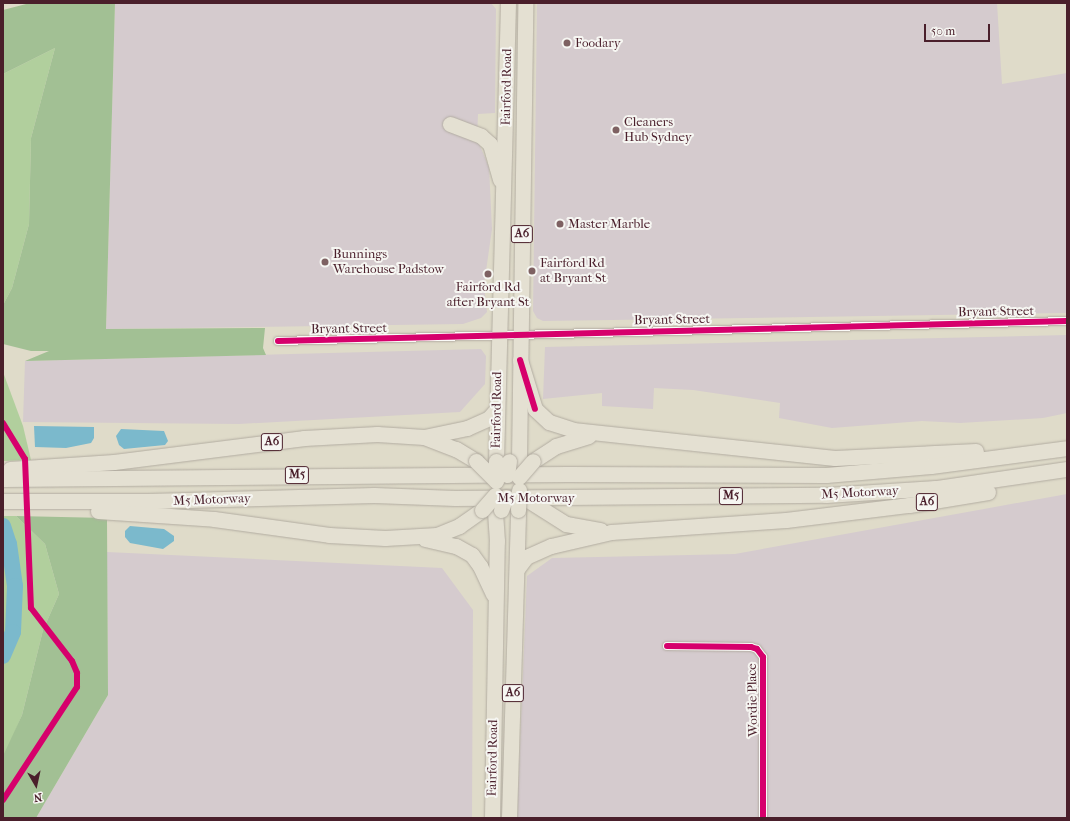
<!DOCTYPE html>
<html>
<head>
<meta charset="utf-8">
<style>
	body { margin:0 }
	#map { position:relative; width:1070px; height:821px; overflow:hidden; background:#dfdbc9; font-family:"IM FELL French Canon",serif }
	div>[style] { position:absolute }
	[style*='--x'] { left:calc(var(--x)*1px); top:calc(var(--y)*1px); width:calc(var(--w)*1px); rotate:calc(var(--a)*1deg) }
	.industrial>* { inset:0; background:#d5cbce }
	.green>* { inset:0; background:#b1cf9d }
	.forest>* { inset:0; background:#a2c094 }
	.water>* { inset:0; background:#7bb9cc }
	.river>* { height:16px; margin:-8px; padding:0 8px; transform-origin:8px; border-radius:8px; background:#7bb9cc }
	.roads { filter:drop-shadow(0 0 1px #b2aca1) drop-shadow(0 0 1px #b2aca1) }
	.street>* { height:8px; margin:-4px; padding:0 4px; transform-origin:4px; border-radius:4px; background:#fafaf7 }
	.highway>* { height:15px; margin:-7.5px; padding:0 7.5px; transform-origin:7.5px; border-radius:7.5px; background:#e4e0d2 }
	.bridges { filter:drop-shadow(0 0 1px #b2aca1) drop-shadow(0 0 1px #b2aca1) }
	.highway-bridge>* { height:15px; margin:-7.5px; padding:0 7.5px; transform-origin:7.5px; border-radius:7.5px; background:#e4e0d2 }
	.cycleway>* { height:6px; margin:-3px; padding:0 3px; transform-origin:3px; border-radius:3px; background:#d6006c }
	.dots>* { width:11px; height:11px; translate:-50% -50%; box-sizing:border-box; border:2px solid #f6f6f2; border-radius:50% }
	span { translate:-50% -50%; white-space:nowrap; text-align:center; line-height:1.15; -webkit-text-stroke:4px #f6f6f2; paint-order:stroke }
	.shield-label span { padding:1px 3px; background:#f6f6f2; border:1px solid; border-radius:3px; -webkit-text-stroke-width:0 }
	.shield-label { font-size:12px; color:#4a1f2b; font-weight:700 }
	.poi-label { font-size:13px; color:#4a1f2b }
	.left { translate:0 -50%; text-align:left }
	.street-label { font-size:13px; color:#4a1f2b }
	.frame { position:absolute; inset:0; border:4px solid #4a1f2b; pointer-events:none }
	.north { position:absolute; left:16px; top:765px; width:40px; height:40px; -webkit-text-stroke:3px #f6f6f2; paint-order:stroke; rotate:171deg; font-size:11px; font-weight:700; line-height:16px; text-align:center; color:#4a1f2b }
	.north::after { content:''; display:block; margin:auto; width:14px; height:18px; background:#4a1f2b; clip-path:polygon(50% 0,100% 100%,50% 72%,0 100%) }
	.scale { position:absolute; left:924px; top:24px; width:66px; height:18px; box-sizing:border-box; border:2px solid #4a1f2b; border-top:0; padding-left:5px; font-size:12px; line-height:14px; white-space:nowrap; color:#4a1f2b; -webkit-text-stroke:3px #f6f6f2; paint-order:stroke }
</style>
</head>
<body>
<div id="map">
	<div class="industrial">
		<i style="clip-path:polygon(115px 3px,491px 3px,496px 9px,495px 113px,478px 114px,477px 139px,489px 167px,492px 229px,484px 285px,487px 312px,481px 318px,463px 324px,106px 329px)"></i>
		<i style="clip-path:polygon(537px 3px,997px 3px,1002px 84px,1067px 73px,1067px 313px,543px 321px,537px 318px,533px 311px)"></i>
		<i style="clip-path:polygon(1067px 335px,1067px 413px,1043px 418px,960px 423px,922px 421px,832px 428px,779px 418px,780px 403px,693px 390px,654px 388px,653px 409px,602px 406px,602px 393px,543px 399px,545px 347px)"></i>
		<i style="clip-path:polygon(481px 349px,486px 356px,485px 384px,460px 412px,239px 424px,23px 422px,25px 361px)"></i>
		<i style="clip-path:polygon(1067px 494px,1067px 818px,517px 818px,527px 576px,552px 558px,735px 554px)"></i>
		<i style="clip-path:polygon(107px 552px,442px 568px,473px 610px,472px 818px,36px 818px,108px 695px)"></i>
	</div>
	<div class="green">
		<i style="clip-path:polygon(55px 48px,31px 138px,29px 224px,12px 288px,3px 305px,3px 74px)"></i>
		<i style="clip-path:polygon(3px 372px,23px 426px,31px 460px,3px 461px)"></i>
		<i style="clip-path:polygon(3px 516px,16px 516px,45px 544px,59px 594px,43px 630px,22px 715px,3px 759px)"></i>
	</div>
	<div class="forest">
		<i style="clip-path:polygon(30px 3px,115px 3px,106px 329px,265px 328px,263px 348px,266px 355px,25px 361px,49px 351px,31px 351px,3px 344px,3px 305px,12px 288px,29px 224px,31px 138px,55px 48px,3px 74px,3px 10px)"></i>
		<i style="clip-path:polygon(16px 516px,107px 518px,108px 695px,36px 818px,3px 818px,3px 756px,22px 715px,43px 630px,59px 594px,45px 544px)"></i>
	</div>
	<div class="water">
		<i style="clip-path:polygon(34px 426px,94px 427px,94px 438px,91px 443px,66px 448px,35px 447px)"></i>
		<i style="clip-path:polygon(121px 429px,164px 431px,168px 441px,165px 445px,124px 449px,119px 445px,116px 436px)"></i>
		<i style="clip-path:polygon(130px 526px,164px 529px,174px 536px,174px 541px,163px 549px,130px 543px,125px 537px,125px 531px)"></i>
	</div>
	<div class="river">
		<i style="--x:3;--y:526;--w:19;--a:72"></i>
		<i style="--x:9;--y:544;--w:42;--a:81.9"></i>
		<i style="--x:15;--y:586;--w:46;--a:92.5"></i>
		<i style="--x:13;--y:632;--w:26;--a:113"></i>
	</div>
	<div class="roads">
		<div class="street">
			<i style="--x:278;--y:341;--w:789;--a:-1.45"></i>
			<i style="--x:667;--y:646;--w:84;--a:0.7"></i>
			<i style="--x:751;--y:647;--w:6;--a:18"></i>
			<i style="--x:757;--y:649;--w:10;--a:53"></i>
			<i style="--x:763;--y:657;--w:161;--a:90"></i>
		</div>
		<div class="highway">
			<i style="--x:450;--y:124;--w:33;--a:21"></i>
			<i style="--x:481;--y:136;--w:12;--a:42"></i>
			<i style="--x:490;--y:144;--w:37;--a:74"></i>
			<i style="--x:520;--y:360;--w:51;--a:73"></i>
			<i style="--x:535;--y:409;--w:19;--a:43"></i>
			<i style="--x:549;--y:422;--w:25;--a:18"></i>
			<i style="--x:573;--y:430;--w:263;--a:6.1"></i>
			<i style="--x:835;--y:458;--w:141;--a:-2.8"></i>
			<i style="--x:424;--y:437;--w:44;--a:-11.8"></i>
			<i style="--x:467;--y:428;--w:24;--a:-24"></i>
			<i style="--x:489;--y:418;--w:12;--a:-48"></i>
			<i style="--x:496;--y:461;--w:458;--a:-88.5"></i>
			<i style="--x:519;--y:461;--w:458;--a:-89.2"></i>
			<i style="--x:533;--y:461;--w:27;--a:-33"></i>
			<i style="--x:556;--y:446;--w:34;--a:-17"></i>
			<i style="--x:10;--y:469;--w:104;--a:-3.9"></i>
			<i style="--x:114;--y:462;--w:192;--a:-7.2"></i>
			<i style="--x:304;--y:438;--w:73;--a:-3.1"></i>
			<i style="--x:377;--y:434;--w:47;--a:3.7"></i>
			<i style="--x:424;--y:437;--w:34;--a:21"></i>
			<i style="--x:456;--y:449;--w:23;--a:31"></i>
			<i style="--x:3;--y:479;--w:564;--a:-0.51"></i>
			<i style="--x:567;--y:474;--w:259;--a:0.2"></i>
			<i style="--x:826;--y:475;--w:105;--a:-4.9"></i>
			<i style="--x:931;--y:466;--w:137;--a:-7.5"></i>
			<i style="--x:3;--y:501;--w:145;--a:0"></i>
			<i style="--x:148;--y:501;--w:226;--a:-1.5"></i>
			<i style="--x:374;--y:495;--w:81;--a:2.1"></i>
			<i style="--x:455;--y:498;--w:371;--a:-0.5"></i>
			<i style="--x:826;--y:495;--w:110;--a:-3.6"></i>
			<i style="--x:936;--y:488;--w:132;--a:-8.3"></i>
			<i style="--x:531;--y:502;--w:41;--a:32.2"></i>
			<i style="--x:566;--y:524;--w:35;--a:10"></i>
			<i style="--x:98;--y:511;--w:116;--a:3.9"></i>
			<i style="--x:214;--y:519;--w:116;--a:7.9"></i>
			<i style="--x:329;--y:535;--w:56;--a:3.1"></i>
			<i style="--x:385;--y:538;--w:52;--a:-3.3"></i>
			<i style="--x:437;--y:535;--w:24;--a:-22"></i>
			<i style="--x:459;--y:526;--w:28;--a:-35"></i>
			<i style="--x:425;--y:539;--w:32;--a:13"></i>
			<i style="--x:456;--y:546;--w:18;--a:29"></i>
			<i style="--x:472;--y:555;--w:14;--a:54"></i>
			<i style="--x:480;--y:566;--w:31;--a:65"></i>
			<i style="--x:517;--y:569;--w:15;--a:-53"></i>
			<i style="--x:526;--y:557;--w:27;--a:-24"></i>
			<i style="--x:551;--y:546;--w:62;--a:-13.1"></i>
			<i style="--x:611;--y:532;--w:175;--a:-3.9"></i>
			<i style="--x:786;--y:520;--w:124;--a:-7"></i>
			<i style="--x:909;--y:505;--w:80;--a:-9.3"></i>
			<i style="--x:492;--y:818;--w:277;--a:-89"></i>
			<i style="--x:497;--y:541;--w:31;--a:-94"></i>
			<i style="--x:509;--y:818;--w:308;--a:-88.3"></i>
		</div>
	</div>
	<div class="bridges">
		<div class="highway-bridge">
			<i style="--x:476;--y:461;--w:28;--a:45"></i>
			<i style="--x:507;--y:475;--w:14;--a:-82"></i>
			<i style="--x:519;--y:477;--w:21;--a:-49"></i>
			<i style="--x:496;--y:481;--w:20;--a:-90"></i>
			<i style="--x:482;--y:510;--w:20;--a:-49"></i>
			<i style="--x:501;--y:510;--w:14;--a:-69"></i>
			<i style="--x:518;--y:510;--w:20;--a:-87"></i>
		</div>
	</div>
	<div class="cycleway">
		<i style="--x:278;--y:341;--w:789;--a:-1.45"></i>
		<i style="--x:520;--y:360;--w:51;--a:73"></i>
		<i style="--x:3;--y:423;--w:42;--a:58.6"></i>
		<i style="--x:25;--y:459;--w:149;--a:87.7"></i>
		<i style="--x:31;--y:608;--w:67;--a:52.3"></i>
		<i style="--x:72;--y:661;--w:13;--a:67"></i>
		<i style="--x:77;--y:673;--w:14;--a:90"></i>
		<i style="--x:77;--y:687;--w:135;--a:123.2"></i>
		<i style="--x:667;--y:646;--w:84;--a:0.7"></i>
		<i style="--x:751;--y:647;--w:6;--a:18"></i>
		<i style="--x:757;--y:649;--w:10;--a:53"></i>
		<i style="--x:763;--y:657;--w:161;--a:90"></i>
	</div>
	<div class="dots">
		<i style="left:567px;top:43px;background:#7e6162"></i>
		<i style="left:616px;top:130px;background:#7e6162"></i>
		<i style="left:560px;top:224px;background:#7e6162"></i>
		<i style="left:325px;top:262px;background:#7e6162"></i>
		<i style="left:532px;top:271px;background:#7e6162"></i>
		<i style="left:488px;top:274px;background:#7e6162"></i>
	</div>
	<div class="shield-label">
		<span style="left:522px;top:234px">A6</span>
		<span style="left:272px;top:442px">A6</span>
		<span style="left:297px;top:475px">M5</span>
		<span style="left:731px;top:496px">M5</span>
		<span style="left:927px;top:502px">A6</span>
		<span style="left:513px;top:693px">A6</span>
	</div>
	<div class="poi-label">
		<span class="left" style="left:575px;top:43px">Foodary</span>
		<span class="left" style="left:624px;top:130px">Cleaners<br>Hub Sydney</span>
		<span class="left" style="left:568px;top:224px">Master Marble</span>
		<span class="left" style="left:333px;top:262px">Bunnings<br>Warehouse Padstow</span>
		<span class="left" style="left:540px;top:271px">Fairford Rd<br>at Bryant St</span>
		<span style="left:488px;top:295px">Fairford Rd<br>after Bryant St</span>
	</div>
	<div class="street-label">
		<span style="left:507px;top:87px;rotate:-89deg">Fairford Road</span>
		<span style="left:996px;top:312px;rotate:-1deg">Bryant Street</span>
		<span style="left:672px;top:320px;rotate:-1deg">Bryant Street</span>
		<span style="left:349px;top:329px;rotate:-1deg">Bryant Street</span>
		<span style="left:497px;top:410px;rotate:-89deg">Fairford Road</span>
		<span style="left:860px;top:493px;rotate:-3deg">M5 Motorway</span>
		<span style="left:536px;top:498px">M5 Motorway</span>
		<span style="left:212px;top:500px;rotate:-2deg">M5 Motorway</span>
		<span style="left:753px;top:700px;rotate:-91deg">Wordie Place</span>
		<span style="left:493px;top:758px;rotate:-89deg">Fairford Road</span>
	</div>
	<div class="frame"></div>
	<div class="north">N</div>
	<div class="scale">50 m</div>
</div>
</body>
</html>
